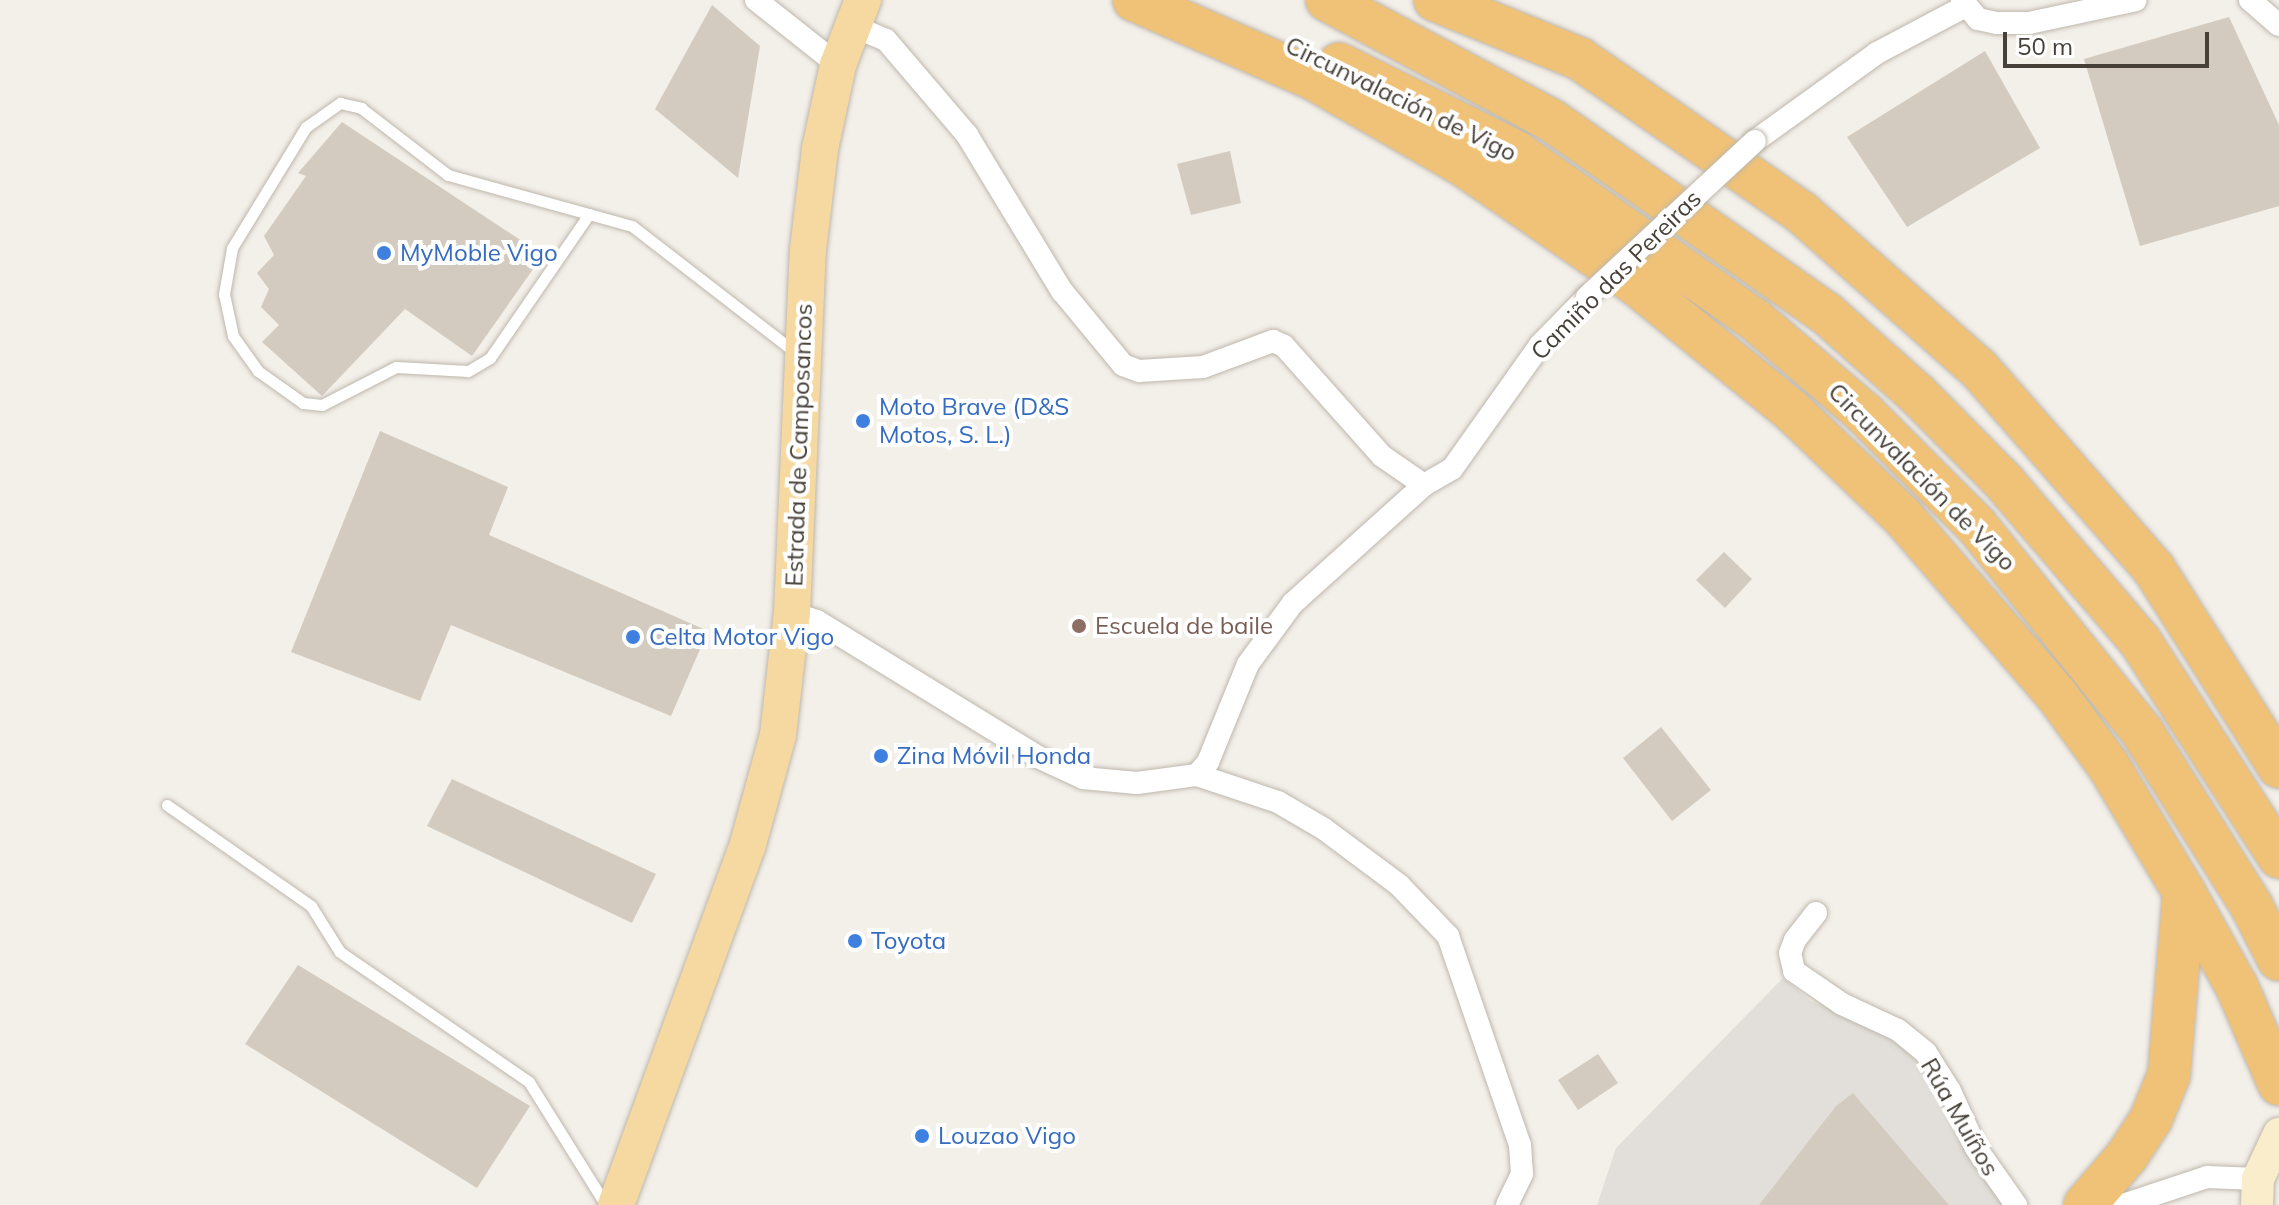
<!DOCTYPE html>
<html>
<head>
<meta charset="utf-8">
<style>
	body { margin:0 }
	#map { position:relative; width:2279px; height:1205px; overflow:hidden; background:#f3efe9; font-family:Mulish,sans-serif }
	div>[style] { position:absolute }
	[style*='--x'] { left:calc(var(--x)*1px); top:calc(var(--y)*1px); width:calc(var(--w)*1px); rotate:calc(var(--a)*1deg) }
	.industrial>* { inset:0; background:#e2dfda }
	.building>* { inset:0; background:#d3cbbf }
	.roads { filter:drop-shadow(0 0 2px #beb7ac) drop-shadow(0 0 2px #beb7ac) }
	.lane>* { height:11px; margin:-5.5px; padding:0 5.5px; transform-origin:5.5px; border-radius:5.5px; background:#fff }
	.street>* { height:22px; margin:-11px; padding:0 11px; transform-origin:11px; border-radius:11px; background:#fff }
	.secondary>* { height:32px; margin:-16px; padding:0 16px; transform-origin:16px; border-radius:16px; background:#faedcc }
	.primary>* { height:36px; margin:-18px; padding:0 18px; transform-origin:18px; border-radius:18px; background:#f5d9a0 }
	.highway>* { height:42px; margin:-21px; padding:0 21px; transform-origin:21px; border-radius:21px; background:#f0c277 }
	.bridges { filter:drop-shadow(0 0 2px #beb7ac) drop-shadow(0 0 2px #beb7ac) }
	.street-bridge>* { height:22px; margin:-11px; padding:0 11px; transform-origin:11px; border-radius:11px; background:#fff }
	.dots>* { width:22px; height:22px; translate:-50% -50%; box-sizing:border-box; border:4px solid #fff; border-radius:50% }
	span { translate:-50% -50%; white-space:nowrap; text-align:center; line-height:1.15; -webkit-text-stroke:8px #fff; paint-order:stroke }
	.street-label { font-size:24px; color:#464038 }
	.shop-label { font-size:24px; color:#366cbe }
	.left { translate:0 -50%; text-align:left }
	.education-label { font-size:24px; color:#785e54 }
	.scale { position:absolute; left:2003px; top:32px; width:206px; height:36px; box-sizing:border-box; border:4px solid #464038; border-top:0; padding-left:10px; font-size:24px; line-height:28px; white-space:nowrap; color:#464038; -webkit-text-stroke:6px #fff; paint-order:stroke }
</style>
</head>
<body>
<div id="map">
	<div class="industrial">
		<i style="clip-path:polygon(1783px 978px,1811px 1001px,1893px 1036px,1946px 1095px,1969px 1153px,2002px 1205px,1597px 1205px,1616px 1148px)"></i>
	</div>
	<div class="building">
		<i style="clip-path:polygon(712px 5px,760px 46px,738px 178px,655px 109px)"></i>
		<i style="clip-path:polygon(2229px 17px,2279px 125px,2279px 206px,2140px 246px,2084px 59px)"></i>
		<i style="clip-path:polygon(1985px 51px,2040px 148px,1907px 227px,1847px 137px)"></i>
		<i style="clip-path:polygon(342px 122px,543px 255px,472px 356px,405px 309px,322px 396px,262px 342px,279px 325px,261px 307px,269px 289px,257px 273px,274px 255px,264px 236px,306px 176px,298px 173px)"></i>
		<i style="clip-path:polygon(1230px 151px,1241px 203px,1191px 215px,1177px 164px)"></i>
		<i style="clip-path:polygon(380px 431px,508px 487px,489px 535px,708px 631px,671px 716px,451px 625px,420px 701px,291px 652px)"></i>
		<i style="clip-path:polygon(1724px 552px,1752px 579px,1725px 608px,1696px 580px)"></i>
		<i style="clip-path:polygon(1661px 727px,1711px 790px,1672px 821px,1623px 758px)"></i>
		<i style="clip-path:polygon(452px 779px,656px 874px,632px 923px,427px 826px)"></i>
		<i style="clip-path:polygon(298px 965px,530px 1106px,477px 1188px,245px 1044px)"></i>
		<i style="clip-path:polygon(1598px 1054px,1618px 1083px,1578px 1110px,1558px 1080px)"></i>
		<i style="clip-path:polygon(1853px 1093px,1949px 1205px,1759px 1205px,1836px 1106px)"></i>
	</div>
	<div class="roads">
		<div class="lane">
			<i style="--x:589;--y:214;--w:175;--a:124.5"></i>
			<i style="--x:490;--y:358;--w:26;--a:149"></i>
			<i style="--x:468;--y:371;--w:72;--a:-176.8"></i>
			<i style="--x:396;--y:367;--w:83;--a:152.8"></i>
			<i style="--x:322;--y:405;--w:19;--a:-174"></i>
			<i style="--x:303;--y:403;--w:55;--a:-144.6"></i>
			<i style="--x:258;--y:371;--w:43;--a:-125.5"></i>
			<i style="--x:233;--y:336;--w:43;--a:-102.1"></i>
			<i style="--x:224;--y:294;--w:47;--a:-80.1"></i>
			<i style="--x:232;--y:248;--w:142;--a:-58.6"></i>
			<i style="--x:306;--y:127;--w:42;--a:-35.2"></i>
			<i style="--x:340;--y:103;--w:22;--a:13"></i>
			<i style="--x:361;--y:108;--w:110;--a:37.6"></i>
			<i style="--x:448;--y:175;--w:191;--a:15.5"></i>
			<i style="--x:632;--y:226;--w:206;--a:37.7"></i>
			<i style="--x:167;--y:805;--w:176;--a:35"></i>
			<i style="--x:311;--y:906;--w:54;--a:57.8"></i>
			<i style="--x:340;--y:952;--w:229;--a:34.5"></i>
			<i style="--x:529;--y:1082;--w:145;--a:58"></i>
		</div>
		<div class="street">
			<i style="--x:756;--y:0;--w:105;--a:38.4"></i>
			<i style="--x:1962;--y:0;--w:25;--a:50"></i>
			<i style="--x:1978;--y:19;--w:19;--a:12"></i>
			<i style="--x:1997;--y:23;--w:32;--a:0"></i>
			<i style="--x:2029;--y:23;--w:109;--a:-12.1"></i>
			<i style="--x:2250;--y:0;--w:38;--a:41"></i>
			<i style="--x:853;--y:26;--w:36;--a:23"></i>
			<i style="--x:886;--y:40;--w:125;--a:49.5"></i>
			<i style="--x:967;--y:135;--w:183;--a:58.7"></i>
			<i style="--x:1062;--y:291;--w:96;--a:50.5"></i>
			<i style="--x:1123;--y:365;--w:17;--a:21"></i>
			<i style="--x:1139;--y:371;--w:64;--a:-3.6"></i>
			<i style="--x:1203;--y:367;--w:75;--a:-20.4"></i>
			<i style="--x:1273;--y:341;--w:12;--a:24"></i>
			<i style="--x:1284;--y:346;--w:147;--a:48.3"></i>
			<i style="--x:1382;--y:456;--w:51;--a:34.6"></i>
			<i style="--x:1755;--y:141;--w:150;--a:-35.8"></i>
			<i style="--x:1877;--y:53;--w:98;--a:-27.9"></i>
			<i style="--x:792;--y:613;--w:26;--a:18"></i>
			<i style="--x:817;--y:621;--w:259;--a:31.6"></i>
			<i style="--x:1038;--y:757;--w:50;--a:25"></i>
			<i style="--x:1083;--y:778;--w:54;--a:5.3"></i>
			<i style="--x:1137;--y:783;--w:61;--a:-7.6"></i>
			<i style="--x:1197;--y:775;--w:17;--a:-50"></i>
			<i style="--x:1208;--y:762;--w:106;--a:-67.8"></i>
			<i style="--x:1248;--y:664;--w:76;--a:-53.6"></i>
			<i style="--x:1293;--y:603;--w:176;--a:-42"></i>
			<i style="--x:1424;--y:485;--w:32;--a:-30"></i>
			<i style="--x:1452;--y:469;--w:152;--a:-54.6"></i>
			<i style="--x:1540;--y:345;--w:67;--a:-45.6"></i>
			<i style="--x:1197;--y:775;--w:85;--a:18.4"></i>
			<i style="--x:1278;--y:802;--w:53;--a:30.4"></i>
			<i style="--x:1324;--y:829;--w:94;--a:36.7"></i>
			<i style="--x:1399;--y:885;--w:71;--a:46.1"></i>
			<i style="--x:1448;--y:936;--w:221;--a:71"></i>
			<i style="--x:1520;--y:1145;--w:29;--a:86"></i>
			<i style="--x:1522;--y:1174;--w:34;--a:116"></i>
			<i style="--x:1816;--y:913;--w:34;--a:128"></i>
			<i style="--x:1795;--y:940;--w:14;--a:111"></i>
			<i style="--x:1790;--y:953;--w:18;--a:77"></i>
			<i style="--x:1794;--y:971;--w:58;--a:34.5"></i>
			<i style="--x:1842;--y:1004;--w:62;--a:24.9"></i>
			<i style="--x:1898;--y:1030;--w:36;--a:39"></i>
			<i style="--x:1926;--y:1053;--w:45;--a:57.7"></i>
			<i style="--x:1950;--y:1091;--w:63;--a:65.5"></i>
			<i style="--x:1976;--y:1148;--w:70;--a:54.9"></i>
			<i style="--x:2123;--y:1205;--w:89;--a:-18.4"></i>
			<i style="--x:2207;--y:1177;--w:51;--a:2.2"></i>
		</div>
		<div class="secondary">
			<i style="--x:2257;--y:1205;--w:26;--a:-88"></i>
			<i style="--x:2258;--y:1179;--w:50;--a:-65"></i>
		</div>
		<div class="primary">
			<i style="--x:616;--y:1205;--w:384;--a:-69.9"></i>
			<i style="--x:748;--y:844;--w:113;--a:-74.6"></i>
			<i style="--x:778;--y:735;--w:123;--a:-83.5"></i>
			<i style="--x:792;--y:613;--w:363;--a:-87.5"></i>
			<i style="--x:808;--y:250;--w:102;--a:-83.2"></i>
			<i style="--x:820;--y:149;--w:86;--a:-77.9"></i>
			<i style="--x:838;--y:65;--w:70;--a:-69"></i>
		</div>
		<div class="highway">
			<i style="--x:1134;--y:0;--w:194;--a:23.7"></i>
			<i style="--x:1312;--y:78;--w:174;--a:29.9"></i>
			<i style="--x:1463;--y:165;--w:211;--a:34.6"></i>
			<i style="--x:1637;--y:285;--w:198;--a:39.1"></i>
			<i style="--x:1791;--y:410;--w:155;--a:43.7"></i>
			<i style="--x:1903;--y:517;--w:234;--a:49.2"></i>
			<i style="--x:2056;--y:694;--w:88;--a:53.8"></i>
			<i style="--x:2108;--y:765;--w:148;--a:59.1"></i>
			<i style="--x:2184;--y:892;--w:109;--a:60.8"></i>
			<i style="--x:2237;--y:987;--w:106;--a:66.6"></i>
			<i style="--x:1327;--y:0;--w:254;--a:28.2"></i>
			<i style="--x:1551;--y:120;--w:336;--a:35.1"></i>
			<i style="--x:1826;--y:313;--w:122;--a:41.7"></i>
			<i style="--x:1917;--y:394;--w:125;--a:45.3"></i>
			<i style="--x:2005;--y:483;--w:208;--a:49.5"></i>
			<i style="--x:2140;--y:641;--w:257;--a:57.2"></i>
			<i style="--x:1435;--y:0;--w:157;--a:22.1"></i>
			<i style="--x:1580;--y:59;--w:270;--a:34.7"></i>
			<i style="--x:1802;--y:213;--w:236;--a:41.4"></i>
			<i style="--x:1979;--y:369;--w:266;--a:48.8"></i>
			<i style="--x:2154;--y:569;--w:234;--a:57.7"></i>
			<i style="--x:1339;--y:64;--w:198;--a:26.4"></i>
			<i style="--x:1516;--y:152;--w:291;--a:35.1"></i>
			<i style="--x:1754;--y:319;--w:145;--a:40.5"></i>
			<i style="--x:1864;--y:413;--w:158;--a:45"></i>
			<i style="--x:1976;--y:525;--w:267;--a:51.2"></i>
			<i style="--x:2143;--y:733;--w:205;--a:57.9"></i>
			<i style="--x:2252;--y:907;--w:59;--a:63"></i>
			<i style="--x:2085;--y:1205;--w:65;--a:-49.4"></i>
			<i style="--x:2127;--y:1156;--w:44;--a:-57"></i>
			<i style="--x:2151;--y:1119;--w:48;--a:-67.8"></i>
			<i style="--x:2169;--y:1075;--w:184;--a:-85.3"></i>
		</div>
	</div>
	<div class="bridges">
		<div class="street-bridge">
			<i style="--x:1587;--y:297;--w:229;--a:-42.9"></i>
		</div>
	</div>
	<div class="dots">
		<i style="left:384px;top:253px;background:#3f7fe0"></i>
		<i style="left:863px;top:421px;background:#3f7fe0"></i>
		<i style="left:1079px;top:626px;background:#8d6e63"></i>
		<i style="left:633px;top:637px;background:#3f7fe0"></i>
		<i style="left:881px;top:756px;background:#3f7fe0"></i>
		<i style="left:855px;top:941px;background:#3f7fe0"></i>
		<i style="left:922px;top:1136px;background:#3f7fe0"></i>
	</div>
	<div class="street-label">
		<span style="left:1401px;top:99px;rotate:26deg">Circunvalación de Vigo</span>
		<span style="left:1616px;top:275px;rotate:-45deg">Camiño das Pereiras</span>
		<span style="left:799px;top:445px;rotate:-88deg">Estrada de Camposancos</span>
		<span style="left:1922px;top:477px;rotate:45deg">Circunvalación de Vigo</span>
		<span style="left:1960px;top:1117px;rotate:60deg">Rúa Muíños</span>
	</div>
	<div class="shop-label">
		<span class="left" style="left:400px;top:253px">MyMoble Vigo</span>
		<span class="left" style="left:879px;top:421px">Moto Brave (D&amp;S<br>Motos, S. L.)</span>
		<span class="left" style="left:649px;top:637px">Celta Motor Vigo</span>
		<span class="left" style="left:897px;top:756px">Zina Móvil Honda</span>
		<span class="left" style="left:871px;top:941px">Toyota</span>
		<span class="left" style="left:938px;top:1136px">Louzao Vigo</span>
	</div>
	<div class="education-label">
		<span class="left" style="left:1095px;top:626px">Escuela de baile</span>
	</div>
	<div class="scale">50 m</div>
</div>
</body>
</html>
